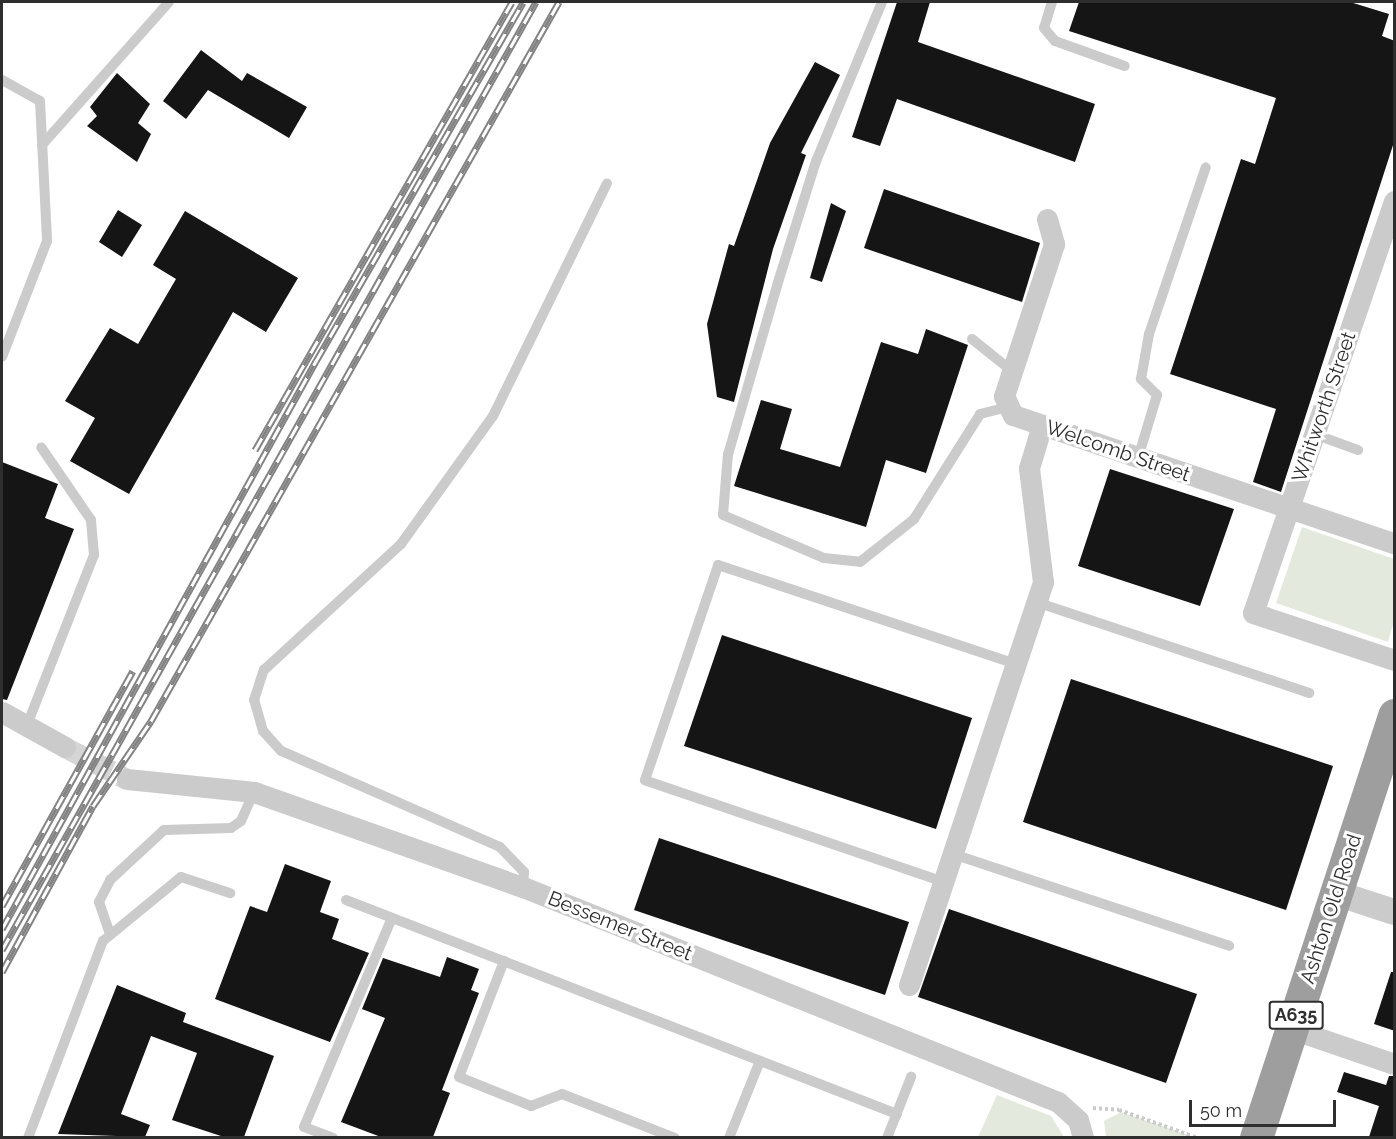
<!DOCTYPE html>
<html>
<head>
<meta charset="utf-8">
<style>
	body { margin:0 }
	#map { position:relative; width:1396px; height:1139px; overflow:hidden; background:#fff; font-family:Raleway,sans-serif }
	div>[style] { position:absolute }
	[style*='--x'] { left:calc(var(--x)*1px); top:calc(var(--y)*1px); width:calc(var(--w)*1px); rotate:calc(var(--a)*1deg) }
	.green>* { inset:0; background:#e3eadd }
	.building>* { inset:0; background:#151515 }
	.minor-tunnel>* { height:21px; margin-top:-10.5px; transform-origin:0; background:repeating-linear-gradient(90deg,#d5d5d5 0 21px,transparent 0 31px) }
	.path>* { height:4px; margin-top:-2px; transform-origin:0; background:repeating-linear-gradient(90deg,#cbcbcb 0 3px,transparent 0 6px) }
	.service>* { height:10px; margin:-5px; padding:0 5px; transform-origin:5px; border-radius:5px; background:#cbcbcb }
	.minor>* { height:21px; margin:-10.5px; padding:0 10.5px; transform-origin:10.5px; border-radius:10.5px; background:#cbcbcb }
	.tertiary>* { height:26px; margin:-13px; padding:0 13px; transform-origin:13px; border-radius:13px; background:#cbcbcb }
	.trunk>* { height:33px; margin:-16.5px; padding:0 16.5px; transform-origin:16.5px; border-radius:16.5px; background:#9e9e9e }
	.rail>* { height:7px; margin-top:-3.5px; transform-origin:0; background:repeating-linear-gradient(90deg,#fff 0 14px,#838383 0 28px); box-sizing:border-box; border-block:2px solid #838383 }
	span { translate:-50% -50%; white-space:nowrap; text-align:center; line-height:1.15; -webkit-text-stroke:6px #fff; paint-order:stroke }
	.shield-label span { padding:2px 4px; background:#fff; border:2px solid; border-radius:4px; -webkit-text-stroke-width:0 }
	.shield-label { font-size:18px; color:#2e2e2e; font-weight:700 }
	.street-label { font-size:20px; color:#2e2e2e }
	.frame { position:absolute; inset:0; border:3px solid #2e2e2e; pointer-events:none }
	.scale { position:absolute; left:1189px; top:1100px; width:147px; height:27px; box-sizing:border-box; border:3px solid #2e2e2e; border-top:0; padding-left:8px; font-size:18px; line-height:21px; white-space:nowrap; color:#2e2e2e; -webkit-text-stroke:4px #fff; paint-order:stroke }
</style>
</head>
<body>
<div id="map">
	<div class="green">
		<i style="clip-path:polygon(1302px 527px,1394px 559px,1394px 621px,1388px 642px,1276px 603px)"></i>
		<i style="clip-path:polygon(997px 1095px,1051px 1116px,1064px 1137px,978px 1137px)"></i>
		<i style="clip-path:polygon(1121px 1112px,1194px 1137px,1106px 1137px,1104px 1121px)"></i>
	</div>
	<div class="building">
		<i style="clip-path:polygon(897px 2px,930px 2px,918px 42px,1095px 104px,1075px 162px,897px 99px,880px 146px,852px 137px)"></i>
		<i style="clip-path:polygon(1079px 2px,1350px 2px,1389px 14px,1382px 36px,1395px 41px,1395px 139px,1281px 492px,1253px 482px,1276px 409px,1170px 374px,1241px 159px,1255px 164px,1276px 98px,1069px 31px)"></i>
		<i style="clip-path:polygon(201px 50px,242px 81px,247px 73px,307px 107px,289px 138px,208px 90px,186px 119px,163px 101px)"></i>
		<i style="clip-path:polygon(815px 62px,840px 75px,801px 153px,806px 155px,773px 249px,734px 402px,717px 397px,707px 324px,729px 244px,734px 246px,770px 143px)"></i>
		<i style="clip-path:polygon(117px 73px,150px 104px,138px 123px,151px 134px,137px 162px,87px 126px,97px 116px,90px 107px)"></i>
		<i style="clip-path:polygon(884px 189px,1040px 243px,1022px 302px,864px 248px)"></i>
		<i style="clip-path:polygon(831px 203px,846px 211px,822px 282px,810px 278px)"></i>
		<i style="clip-path:polygon(118px 210px,142px 225px,122px 257px,99px 242px)"></i>
		<i style="clip-path:polygon(185px 211px,298px 278px,266px 332px,233px 312px,129px 494px,70px 461px,95px 418px,65px 401px,110px 328px,138px 344px,176px 279px,153px 265px)"></i>
		<i style="clip-path:polygon(926px 329px,968px 345px,926px 473px,886px 460px,866px 527px,734px 486px,761px 400px,792px 409px,780px 449px,840px 467px,881px 342px,918px 354px)"></i>
		<i style="clip-path:polygon(2px 462px,58px 484px,45px 518px,74px 529px,7px 700px,2px 699px)"></i>
		<i style="clip-path:polygon(1110px 469px,1234px 509px,1200px 606px,1078px 566px)"></i>
		<i style="clip-path:polygon(722px 635px,972px 718px,936px 829px,684px 746px)"></i>
		<i style="clip-path:polygon(1071px 679px,1333px 766px,1286px 910px,1023px 822px)"></i>
		<i style="clip-path:polygon(659px 838px,909px 922px,885px 995px,634px 910px)"></i>
		<i style="clip-path:polygon(285px 864px,331px 881px,320px 912px,339px 919px,332px 939px,369px 953px,330px 1042px,215px 999px,250px 906px,267px 912px)"></i>
		<i style="clip-path:polygon(949px 909px,1197px 994px,1166px 1083px,918px 997px)"></i>
		<i style="clip-path:polygon(447px 957px,479px 969px,471px 990px,479px 993px,442px 1090px,450px 1093px,433px 1137px,381px 1137px,341px 1122px,385px 1018px,362px 1009px,383px 958px,440px 977px)"></i>
		<i style="clip-path:polygon(1391px 972px,1395px 972px,1395px 1031px,1374px 1024px)"></i>
		<i style="clip-path:polygon(117px 985px,186px 1013px,183px 1022px,274px 1056px,244px 1137px,224px 1137px,172px 1120px,197px 1053px,151px 1036px,121px 1114px,150px 1125px,145px 1137px,58px 1134px)"></i>
		<i style="clip-path:polygon(1344px 1072px,1386px 1085px,1389px 1076px,1395px 1076px,1395px 1137px,1369px 1137px,1379px 1106px,1337px 1092px)"></i>
	</div>
	<div class="minor-tunnel">
		<i style="--x:65;--y:747;--w:70;--a:27.3"></i>
	</div>
	<div class="path">
		<i style="--x:1093;--y:1108;--w:26;--a:4"></i>
		<i style="--x:1119;--y:1110;--w:84;--a:19.5"></i>
	</div>
	<div class="service">
		<i style="--x:882;--y:2;--w:172;--a:112.5"></i>
		<i style="--x:816;--y:161;--w:124;--a:107.4"></i>
		<i style="--x:779;--y:279;--w:182;--a:106.2"></i>
		<i style="--x:728;--y:454;--w:61;--a:94.7"></i>
		<i style="--x:723;--y:515;--w:110;--a:23.1"></i>
		<i style="--x:824;--y:558;--w:36;--a:6"></i>
		<i style="--x:860;--y:562;--w:69;--a:-38.5"></i>
		<i style="--x:914;--y:519;--w:124;--a:-57.8"></i>
		<i style="--x:980;--y:414;--w:30;--a:-14"></i>
		<i style="--x:1052;--y:2;--w:27;--a:107"></i>
		<i style="--x:1044;--y:28;--w:17;--a:50"></i>
		<i style="--x:1055;--y:41;--w:74;--a:19.7"></i>
		<i style="--x:2;--y:80;--w:43;--a:28.9"></i>
		<i style="--x:40;--y:101;--w:140;--a:87.1"></i>
		<i style="--x:47;--y:241;--w:124;--a:111.2"></i>
		<i style="--x:42;--y:145;--w:191;--a:-48.4"></i>
		<i style="--x:972;--y:339;--w:51;--a:38.7"></i>
		<i style="--x:1314;--y:434;--w:47;--a:20"></i>
		<i style="--x:1138;--y:458;--w:66;--a:-73.2"></i>
		<i style="--x:1157;--y:395;--w:23;--a:-135"></i>
		<i style="--x:1141;--y:379;--w:46;--a:-79.9"></i>
		<i style="--x:1149;--y:334;--w:176;--a:-71.2"></i>
		<i style="--x:1036;--y:602;--w:288;--a:18.4"></i>
		<i style="--x:27;--y:725;--w:183;--a:-68.5"></i>
		<i style="--x:94;--y:555;--w:35;--a:-95"></i>
		<i style="--x:91;--y:520;--w:88;--a:-124.4"></i>
		<i style="--x:953;--y:854;--w:291;--a:18.4"></i>
		<i style="--x:944;--y:882;--w:316;--a:-161.2"></i>
		<i style="--x:645;--y:780;--w:227;--a:-71.2"></i>
		<i style="--x:718;--y:565;--w:314;--a:18.4"></i>
		<i style="--x:523;--y:887;--w:15;--a:-86"></i>
		<i style="--x:524;--y:872;--w:35;--a:-134"></i>
		<i style="--x:500;--y:847;--w:239;--a:-156.3"></i>
		<i style="--x:281;--y:751;--w:27;--a:-132"></i>
		<i style="--x:263;--y:731;--w:32;--a:-106"></i>
		<i style="--x:254;--y:700;--w:32;--a:-72"></i>
		<i style="--x:264;--y:670;--w:186;--a:-42.6"></i>
		<i style="--x:401;--y:544;--w:158;--a:-54.3"></i>
		<i style="--x:493;--y:416;--w:259;--a:-63.9"></i>
		<i style="--x:346;--y:900;--w:591;--a:21.23"></i>
		<i style="--x:110;--y:934;--w:34;--a:-109"></i>
		<i style="--x:99;--y:902;--w:25;--a:-63"></i>
		<i style="--x:110;--y:880;--w:74;--a:-42.8"></i>
		<i style="--x:164;--y:830;--w:67;--a:-1.7"></i>
		<i style="--x:231;--y:828;--w:12;--a:-35"></i>
		<i style="--x:241;--y:821;--w:32;--a:-66"></i>
		<i style="--x:504;--y:961;--w:124;--a:111.2"></i>
		<i style="--x:459;--y:1077;--w:78;--a:21.9"></i>
		<i style="--x:531;--y:1106;--w:33;--a:-21"></i>
		<i style="--x:562;--y:1094;--w:121;--a:21.3"></i>
		<i style="--x:28;--y:1138;--w:211;--a:-69.2"></i>
		<i style="--x:103;--y:941;--w:101;--a:-39.4"></i>
		<i style="--x:181;--y:877;--w:52;--a:18.1"></i>
		<i style="--x:333;--y:1138;--w:31;--a:-159"></i>
		<i style="--x:304;--y:1127;--w:227;--a:-67.2"></i>
		<i style="--x:729;--y:1138;--w:83;--a:-68.1"></i>
		<i style="--x:887;--y:1138;--w:66;--a:-68.5"></i>
	</div>
	<div class="minor">
		<i style="--x:1394;--y:201;--w:435;--a:108.9"></i>
		<i style="--x:1253;--y:613;--w:149;--a:18.4"></i>
		<i style="--x:1047;--y:219;--w:26;--a:74"></i>
		<i style="--x:1054;--y:244;--w:160;--a:108.2"></i>
		<i style="--x:1004;--y:396;--w:21;--a:65"></i>
		<i style="--x:1013;--y:415;--w:402;--a:18.6"></i>
		<i style="--x:2;--y:712;--w:72;--a:29.1"></i>
		<i style="--x:127;--y:779;--w:128;--a:5.8"></i>
		<i style="--x:254;--y:792;--w:285;--a:19.5"></i>
		<i style="--x:523;--y:887;--w:577;--a:21.89"></i>
		<i style="--x:1058;--y:1102;--w:27;--a:42"></i>
		<i style="--x:1078;--y:1120;--w:19;--a:74"></i>
		<i style="--x:909;--y:985;--w:425;--a:-71.6"></i>
		<i style="--x:1043;--y:582;--w:115;--a:-97"></i>
		<i style="--x:1029;--y:468;--w:45;--a:-73.2"></i>
		<i style="--x:1292;--y:1029;--w:108;--a:18.9"></i>
	</div>
	<div class="tertiary">
		<i style="--x:1336;--y:893;--w:61;--a:18.1"></i>
	</div>
	<div class="trunk">
		<i style="--x:1256;--y:1138;--w:445;--a:-71.9"></i>
	</div>
	<div class="rail">
		<i style="--x:255;--y:450;--w:516;--a:-60.16"></i>
		<i style="--x:2;--y:906;--w:269;--a:-60.9"></i>
		<i style="--x:2;--y:929;--w:649;--a:-61.07"></i>
		<i style="--x:316;--y:361;--w:414;--a:-60"></i>
		<i style="--x:2;--y:950;--w:1088;--a:-60.61"></i>
		<i style="--x:2;--y:972;--w:189;--a:-61.3"></i>
		<i style="--x:93;--y:806;--w:103;--a:-55.7"></i>
		<i style="--x:151;--y:721;--w:827;--a:-60.43"></i>
	</div>
	<div class="shield-label">
		<span style="left:1296px;top:1015px">A635</span>
	</div>
	<div class="street-label">
		<span style="left:1324px;top:407px;rotate:-71deg">Whitworth Street</span>
		<span style="left:1118px;top:451px;rotate:19deg">Welcomb Street</span>
		<span style="left:1331px;top:909px;rotate:-72deg">Ashton Old Road</span>
		<span style="left:620px;top:926px;rotate:22deg">Bessemer Street</span>
	</div>
	<div class="frame"></div>
	<div class="scale">50 m</div>
</div>
</body>
</html>
